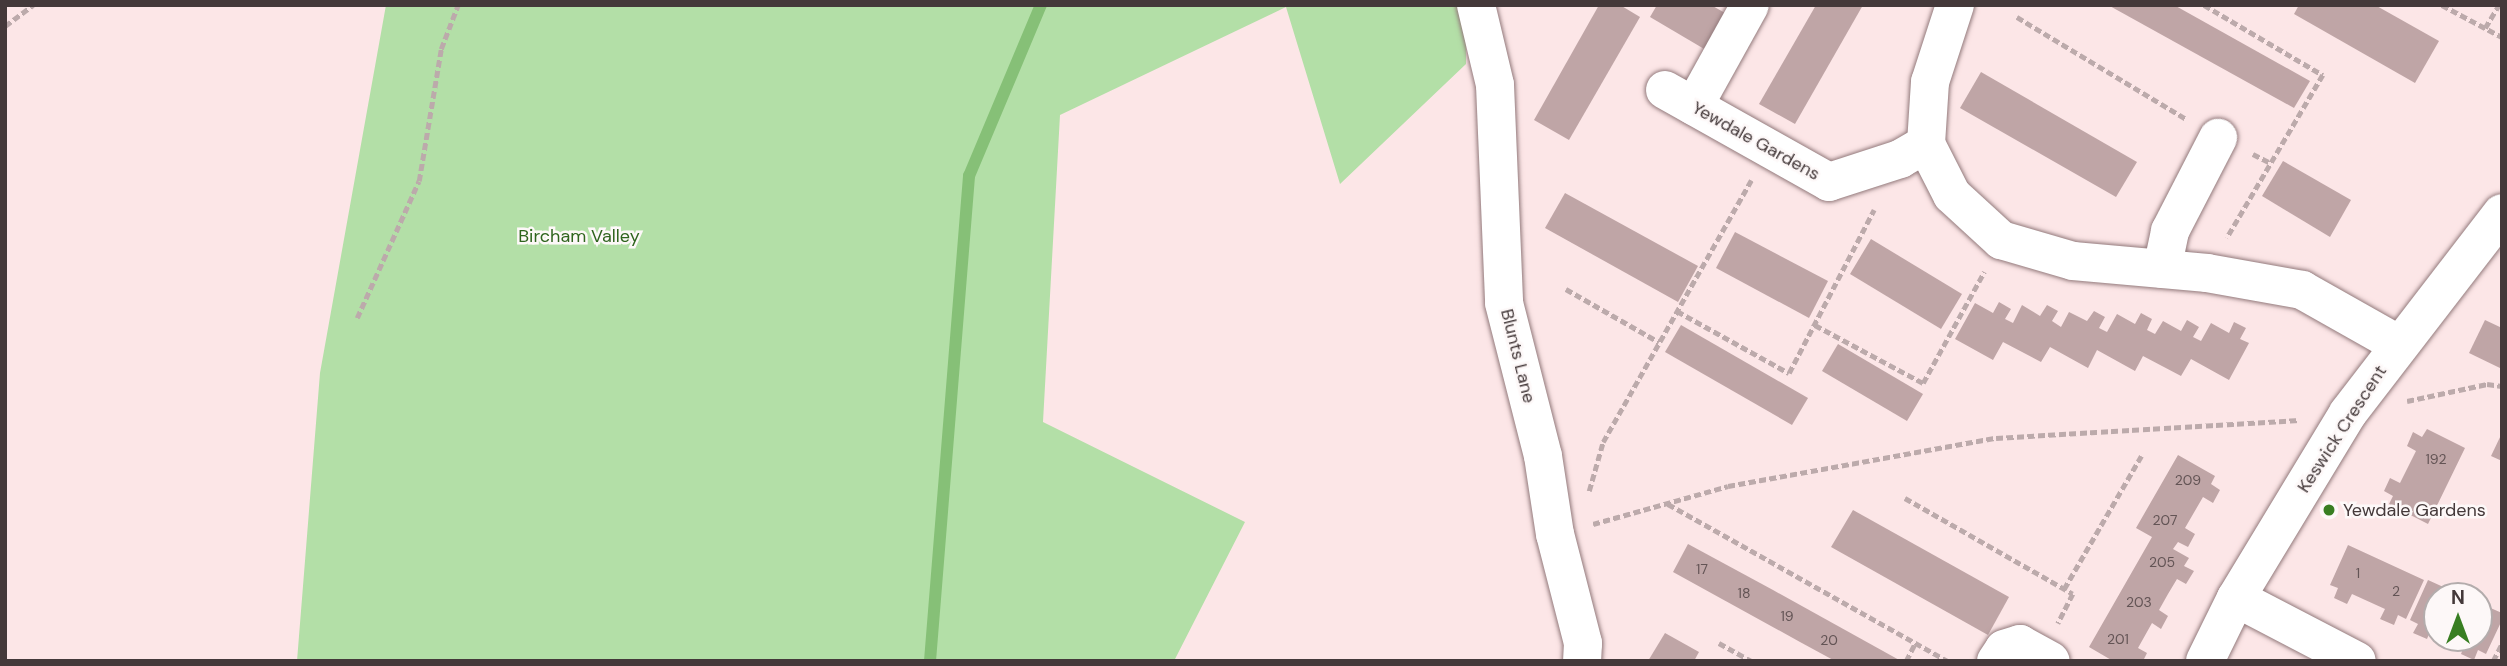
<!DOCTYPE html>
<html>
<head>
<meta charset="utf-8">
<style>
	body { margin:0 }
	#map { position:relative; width:2507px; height:666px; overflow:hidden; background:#fce6e7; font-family:"DM Sans",sans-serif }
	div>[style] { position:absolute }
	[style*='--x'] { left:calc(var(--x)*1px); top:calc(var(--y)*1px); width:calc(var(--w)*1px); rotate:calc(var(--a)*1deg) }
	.green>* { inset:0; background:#b3dfa7 }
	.stream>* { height:12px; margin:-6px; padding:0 6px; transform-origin:6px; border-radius:6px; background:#86c077 }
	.building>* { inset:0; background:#bfa5a6 }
	.path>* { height:4.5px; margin-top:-2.25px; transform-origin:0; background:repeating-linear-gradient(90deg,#bcaaab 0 7px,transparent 0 10.5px) }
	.roads { filter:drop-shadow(0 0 2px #937a7c) drop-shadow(0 0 2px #937a7c) }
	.minor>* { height:38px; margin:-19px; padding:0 19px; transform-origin:19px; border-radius:19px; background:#fff }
	.dots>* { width:19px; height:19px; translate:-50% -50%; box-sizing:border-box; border:4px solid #fdf8f8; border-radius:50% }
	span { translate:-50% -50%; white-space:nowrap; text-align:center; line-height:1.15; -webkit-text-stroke:5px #fdf8f8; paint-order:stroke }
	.number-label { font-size:14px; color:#635455 }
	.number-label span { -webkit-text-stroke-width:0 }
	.street-label { font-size:18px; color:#44393a }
	.park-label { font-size:18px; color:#2e641d }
	.poi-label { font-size:18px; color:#44393a }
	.left { translate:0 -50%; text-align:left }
	.frame { position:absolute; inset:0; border:7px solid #44393a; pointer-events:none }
	.north { position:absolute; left:2423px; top:582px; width:70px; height:70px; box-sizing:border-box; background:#fdf8f8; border:2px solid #b3acac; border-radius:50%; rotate:0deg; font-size:19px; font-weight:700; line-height:28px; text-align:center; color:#44393a }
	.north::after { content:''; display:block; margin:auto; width:24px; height:32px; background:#387e22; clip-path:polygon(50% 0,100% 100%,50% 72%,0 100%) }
</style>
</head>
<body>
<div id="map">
	<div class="green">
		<i style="clip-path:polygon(386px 5px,1466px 5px,1466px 64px,1340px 184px,1286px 7px,1060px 115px,1043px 422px,1245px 522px,1174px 661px,297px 661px,320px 373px)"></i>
	</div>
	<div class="stream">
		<i style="--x:930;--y:661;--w:487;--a:-85.4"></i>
		<i style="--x:969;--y:176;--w:186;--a:-67.2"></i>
	</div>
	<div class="building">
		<i style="clip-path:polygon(1599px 5px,1620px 5px,1640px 17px,1569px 140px,1534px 120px)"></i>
		<i style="clip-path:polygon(1657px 5px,1711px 5px,1732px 17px,1711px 53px,1650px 17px)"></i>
		<i style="clip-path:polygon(1816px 5px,1863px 5px,1795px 124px,1759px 104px)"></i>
		<i style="clip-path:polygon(2108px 5px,2174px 5px,2310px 81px,2294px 108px)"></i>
		<i style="clip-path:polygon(2299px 5px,2375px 5px,2439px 41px,2415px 83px,2294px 14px)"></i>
		<i style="clip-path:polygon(1981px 72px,2137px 162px,2116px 197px,1960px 108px)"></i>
		<i style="clip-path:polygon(2283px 161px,2351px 200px,2330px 237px,2262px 196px)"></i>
		<i style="clip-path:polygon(1565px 193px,1698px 266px,1678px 302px,1545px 228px)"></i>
		<i style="clip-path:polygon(1735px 232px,1828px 281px,1809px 318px,1716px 268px)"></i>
		<i style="clip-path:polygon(1871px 239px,1962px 294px,1941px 329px,1850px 274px)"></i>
		<i style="clip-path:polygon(1999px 302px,2011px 309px,2005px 319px,2013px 323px,2022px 305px,2040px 316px,2047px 305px,2058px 311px,2052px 321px,2061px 327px,2069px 312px,2087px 321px,2094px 311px,2105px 317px,2099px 328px,2107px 332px,2117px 314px,2135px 324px,2141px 313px,2152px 319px,2147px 330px,2155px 334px,2163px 321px,2181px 331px,2187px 320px,2199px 327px,2193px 337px,2201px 341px,2211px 323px,2229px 333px,2234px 322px,2246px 328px,2240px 339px,2249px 343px,2229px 380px,2191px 359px,2181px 376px,2143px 356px,2135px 371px,2097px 350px,2088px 368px,2050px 347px,2041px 362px,2003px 342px,1993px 360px,1955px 339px,1975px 303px,1993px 313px)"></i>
		<i style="clip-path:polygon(2485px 320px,2502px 328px,2502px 369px,2469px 353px)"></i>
		<i style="clip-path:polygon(1681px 325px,1808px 398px,1792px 425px,1665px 352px)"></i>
		<i style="clip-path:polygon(1838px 344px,1923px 394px,1907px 421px,1822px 371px)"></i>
		<i style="clip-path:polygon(2427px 429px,2465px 448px,2428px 524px,2389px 504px,2393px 496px,2384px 491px,2390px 478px,2400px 483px,2416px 451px,2407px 446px,2413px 432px,2422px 437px)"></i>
		<i style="clip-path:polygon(2502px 433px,2502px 461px,2491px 456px)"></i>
		<i style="clip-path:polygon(2178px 455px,2215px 476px,2211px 484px,2220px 490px,2213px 503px,2203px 497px,2185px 528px,2195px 534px,2188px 547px,2178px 542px,2173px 549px,2189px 558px,2184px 566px,2194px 571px,2186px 584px,2177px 579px,2168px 594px,2159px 610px,2168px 616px,2161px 629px,2152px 623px,2138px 648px,2147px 653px,2143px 661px,2113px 661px,2089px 647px,2152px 537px,2136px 528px)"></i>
		<i style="clip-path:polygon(1853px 510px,2009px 597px,1988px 635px,1831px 547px)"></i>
		<i style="clip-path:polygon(1688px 544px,1773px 590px,1901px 661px,1835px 661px,1800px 642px,1673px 572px)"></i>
		<i style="clip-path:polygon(2348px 545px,2424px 580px,2406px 619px,2398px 615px,2394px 625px,2380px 619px,2385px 609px,2352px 594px,2347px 604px,2334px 598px,2338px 588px,2330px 585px)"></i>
		<i style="clip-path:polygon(2428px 580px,2463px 596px,2437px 596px,2437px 632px,2431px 629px,2427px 639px,2413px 633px,2418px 624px,2410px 620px)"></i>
		<i style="clip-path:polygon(2479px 603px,2502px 613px,2502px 620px,2486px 654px,2478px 650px,2474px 660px,2461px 654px,2465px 644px,2452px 638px,2479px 638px)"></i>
		<i style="clip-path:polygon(1665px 633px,1699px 652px,1694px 661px,1648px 661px)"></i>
	</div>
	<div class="path">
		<i style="--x:2204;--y:5;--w:138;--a:30.5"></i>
		<i style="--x:2323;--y:75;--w:189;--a:120.5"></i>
		<i style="--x:2442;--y:5;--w:68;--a:28.1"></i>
		<i style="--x:2017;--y:17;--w:197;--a:31.1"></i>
		<i style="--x:5;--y:26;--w:35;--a:-37"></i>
		<i style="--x:2485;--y:28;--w:27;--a:-59"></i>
		<i style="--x:2253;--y:154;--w:20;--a:27"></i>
		<i style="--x:1566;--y:289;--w:107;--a:29.7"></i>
		<i style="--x:1677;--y:311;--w:128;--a:29"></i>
		<i style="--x:1789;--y:373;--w:184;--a:-62.5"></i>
		<i style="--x:357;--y:318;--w:150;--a:-65.7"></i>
		<i style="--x:419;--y:181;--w:134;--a:-80.5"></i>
		<i style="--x:441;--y:49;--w:47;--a:-68.9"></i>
		<i style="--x:1815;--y:325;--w:123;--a:28.2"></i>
		<i style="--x:1923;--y:383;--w:127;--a:-61.2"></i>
		<i style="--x:2407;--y:401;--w:82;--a:-12"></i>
		<i style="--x:2487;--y:384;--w:15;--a:8"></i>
		<i style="--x:1589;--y:491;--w:51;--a:-74.1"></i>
		<i style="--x:1603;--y:442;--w:301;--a:-60.5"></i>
		<i style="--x:1905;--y:498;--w:193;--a:29.7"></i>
		<i style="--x:2073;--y:594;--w:33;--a:117"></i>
		<i style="--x:1668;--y:504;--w:321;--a:29.3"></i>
		<i style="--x:1593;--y:524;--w:140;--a:-15.7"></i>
		<i style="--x:1728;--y:486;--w:272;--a:-10.2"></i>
		<i style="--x:1996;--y:438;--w:304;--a:-3.4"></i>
		<i style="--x:2064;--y:589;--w:154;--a:-59.9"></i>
		<i style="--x:1719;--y:643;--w:37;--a:29"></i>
		<i style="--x:1906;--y:661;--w:20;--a:-63"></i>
		<i style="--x:2493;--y:661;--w:20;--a:-63"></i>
	</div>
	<div class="roads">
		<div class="minor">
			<i style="--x:1476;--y:5;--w:82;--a:76.6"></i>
			<i style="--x:1495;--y:85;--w:218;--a:87.6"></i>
			<i style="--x:1504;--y:303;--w:158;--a:75.7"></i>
			<i style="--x:1543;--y:456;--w:79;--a:81.3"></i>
			<i style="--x:1555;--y:534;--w:113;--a:75.6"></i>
			<i style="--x:1583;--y:643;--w:18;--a:93"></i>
			<i style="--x:1955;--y:5;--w:81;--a:108"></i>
			<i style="--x:1930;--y:82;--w:62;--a:93.7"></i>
			<i style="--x:1926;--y:144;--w:57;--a:63"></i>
			<i style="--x:1952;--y:195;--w:67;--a:42.6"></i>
			<i style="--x:2001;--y:240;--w:75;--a:16.3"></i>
			<i style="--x:2073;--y:261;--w:135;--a:5.1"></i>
			<i style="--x:2207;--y:273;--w:97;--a:10.1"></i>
			<i style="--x:2302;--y:290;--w:110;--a:29.4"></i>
			<i style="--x:1665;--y:90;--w:188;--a:29.3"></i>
			<i style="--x:1829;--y:182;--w:75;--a:-17.9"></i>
			<i style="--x:1900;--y:159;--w:30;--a:-30"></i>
			<i style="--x:1694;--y:106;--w:115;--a:-61"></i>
			<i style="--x:2162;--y:269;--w:39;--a:-78"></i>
			<i style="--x:2170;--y:231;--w:105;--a:-62.7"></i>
			<i style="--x:2236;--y:598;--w:136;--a:27.5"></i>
			<i style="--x:1996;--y:661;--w:14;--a:-56"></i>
			<i style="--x:2004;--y:649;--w:17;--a:-17"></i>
			<i style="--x:2020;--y:644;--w:35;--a:29"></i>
			<i style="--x:2205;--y:661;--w:70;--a:-63.8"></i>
			<i style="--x:2236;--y:598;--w:216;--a:-58.8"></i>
			<i style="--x:2348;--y:413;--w:252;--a:-52.4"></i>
		</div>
	</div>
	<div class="dots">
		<i style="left:2329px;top:510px;background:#387e22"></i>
	</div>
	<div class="number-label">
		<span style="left:2436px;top:459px">192</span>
		<span style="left:2188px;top:480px">209</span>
		<span style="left:2165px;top:520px">207</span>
		<span style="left:2162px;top:562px">205</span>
		<span style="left:1702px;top:569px">17</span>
		<span style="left:2358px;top:573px">1</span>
		<span style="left:2396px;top:591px">2</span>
		<span style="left:1744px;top:593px">18</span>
		<span style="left:2139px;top:602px">203</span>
		<span style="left:1787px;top:616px">19</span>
		<span style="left:2118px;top:639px">201</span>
		<span style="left:1829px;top:640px">20</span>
	</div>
	<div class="street-label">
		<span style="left:1756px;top:141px;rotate:29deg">Yewdale Gardens</span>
		<span style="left:1518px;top:356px;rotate:76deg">Blunts Lane</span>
		<span style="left:2342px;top:429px;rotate:-57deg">Keswick Crescent</span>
	</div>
	<div class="park-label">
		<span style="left:579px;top:236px">Bircham Valley</span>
	</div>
	<div class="poi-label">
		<span class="left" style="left:2343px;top:510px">Yewdale Gardens</span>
	</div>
	<div class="frame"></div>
	<div class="north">N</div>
</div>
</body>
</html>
